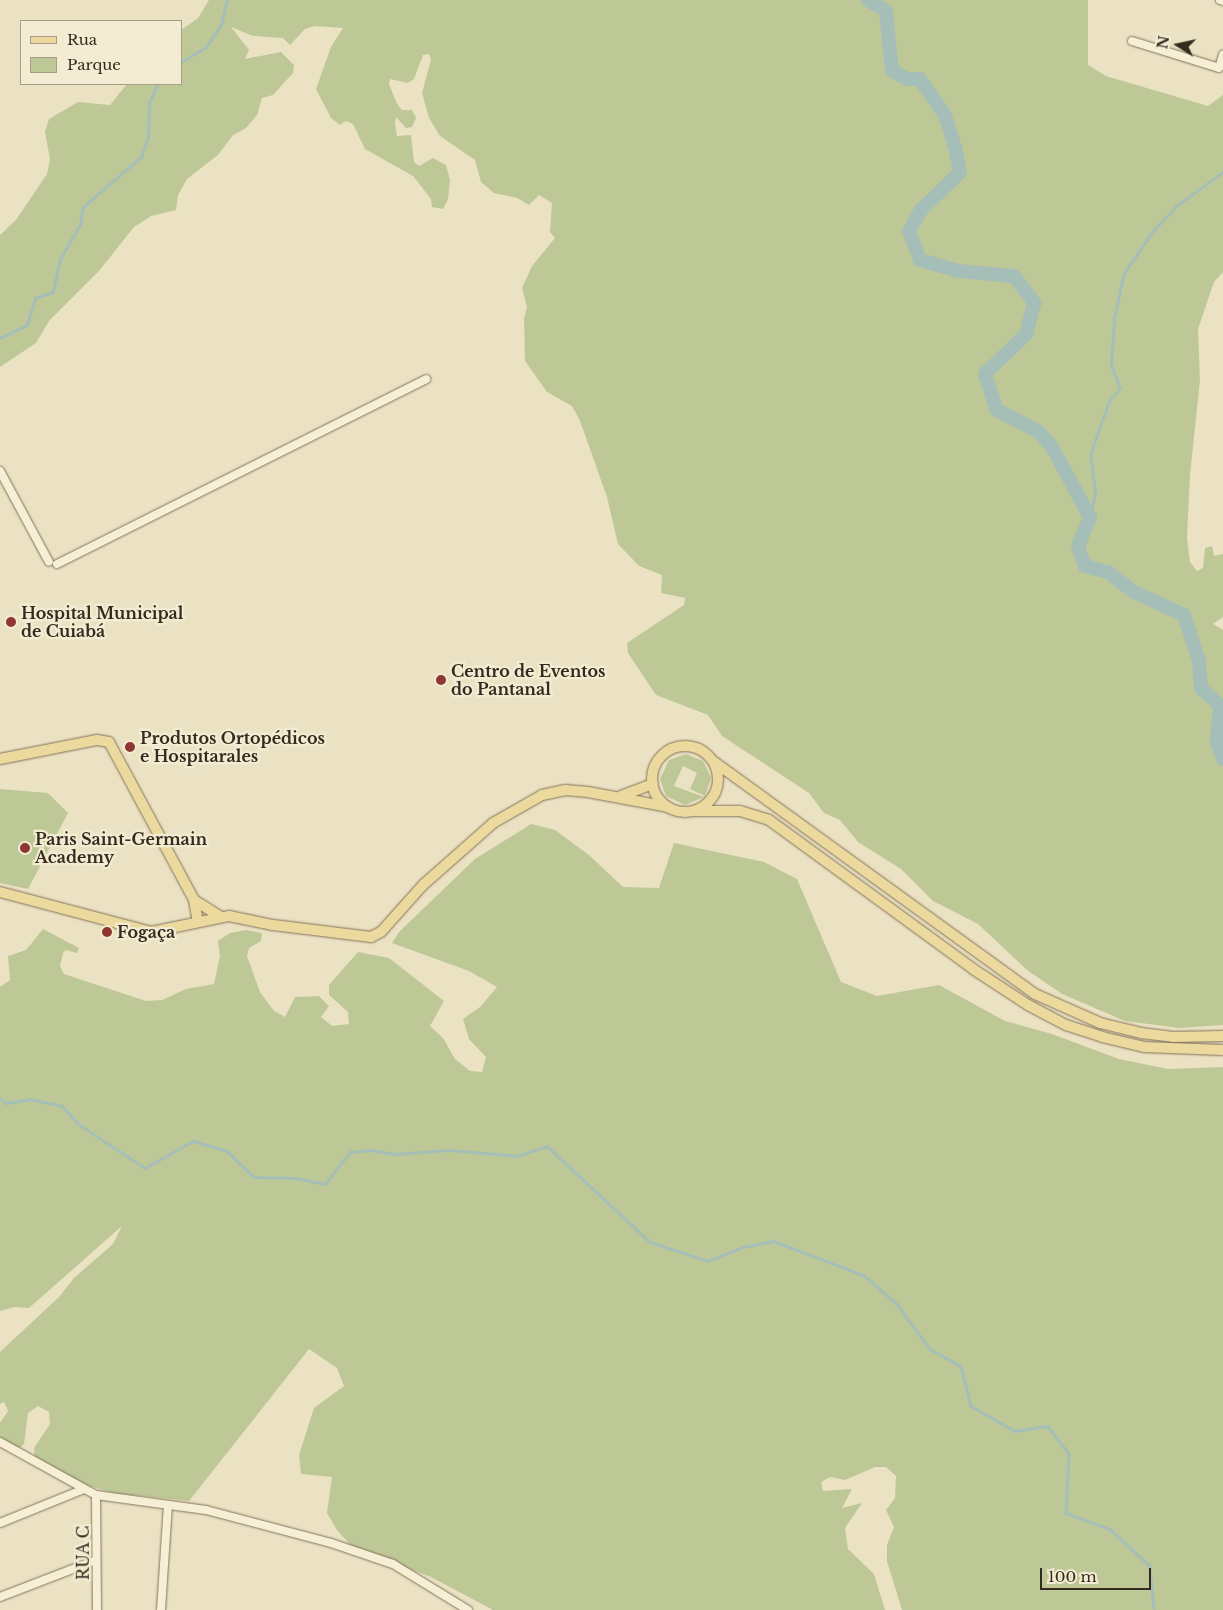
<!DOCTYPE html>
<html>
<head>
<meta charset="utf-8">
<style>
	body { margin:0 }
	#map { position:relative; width:1223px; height:1610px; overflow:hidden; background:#ebe2c3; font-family:"Libre Baskerville",serif }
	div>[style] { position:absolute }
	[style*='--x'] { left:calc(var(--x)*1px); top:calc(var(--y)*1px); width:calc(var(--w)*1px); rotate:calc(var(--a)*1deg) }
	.green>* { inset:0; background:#bec897 }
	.stream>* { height:2.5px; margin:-1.25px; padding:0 1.25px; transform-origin:1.25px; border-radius:1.25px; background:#a5beb8 }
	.river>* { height:14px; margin:-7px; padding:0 7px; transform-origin:7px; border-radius:7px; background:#a5beb8 }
	.roads { filter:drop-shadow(0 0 1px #83735b) drop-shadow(0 0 1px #83735b) }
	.minor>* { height:8px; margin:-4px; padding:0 4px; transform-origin:4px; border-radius:4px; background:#f6efd5 }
	.major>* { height:10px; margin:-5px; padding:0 5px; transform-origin:5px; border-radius:5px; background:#ecd99d }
	.major>.ring { margin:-5px; padding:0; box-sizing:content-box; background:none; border:10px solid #ecd99d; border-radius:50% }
	.dots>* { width:14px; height:14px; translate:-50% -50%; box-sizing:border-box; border:2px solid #f3ecd2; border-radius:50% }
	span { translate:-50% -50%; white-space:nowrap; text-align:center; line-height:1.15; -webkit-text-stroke:4.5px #f3ecd2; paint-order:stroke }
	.poi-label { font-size:16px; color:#342a1e; font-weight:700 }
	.left { translate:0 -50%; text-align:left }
	.street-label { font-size:16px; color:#342a1e }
	.legend { position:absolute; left:20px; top:20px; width:162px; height:65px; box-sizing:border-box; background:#f3ecd2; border:1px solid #a79e8a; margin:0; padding:6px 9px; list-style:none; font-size:15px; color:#342a1e }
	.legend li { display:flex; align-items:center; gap:10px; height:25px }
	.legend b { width:25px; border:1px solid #a79e8a }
	.north { position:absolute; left:1153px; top:20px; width:50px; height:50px; -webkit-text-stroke:4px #f3ecd2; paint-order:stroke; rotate:280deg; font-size:14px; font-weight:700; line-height:20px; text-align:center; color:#342a1e }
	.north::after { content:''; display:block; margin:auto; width:18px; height:22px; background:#342a1e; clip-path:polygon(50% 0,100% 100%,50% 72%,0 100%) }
	.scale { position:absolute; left:1040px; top:1568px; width:111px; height:22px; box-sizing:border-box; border:2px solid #342a1e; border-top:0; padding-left:6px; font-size:15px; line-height:18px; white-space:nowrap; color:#342a1e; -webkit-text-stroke:4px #f3ecd2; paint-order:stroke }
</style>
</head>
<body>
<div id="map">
	<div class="green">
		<i style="clip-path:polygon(209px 0,1088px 0,1088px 65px,1106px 76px,1208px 106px,1223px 95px,1223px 272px,1214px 282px,1198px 329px,1200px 380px,1190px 475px,1187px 538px,1190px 562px,1197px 571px,1203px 568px,1205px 548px,1212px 546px,1214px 556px,1223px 554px,1223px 617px,1213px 624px,1223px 630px,1223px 1025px,1179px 1028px,1125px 1021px,1062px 994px,1027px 970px,978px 924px,933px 901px,901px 869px,858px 842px,840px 820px,824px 813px,809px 793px,722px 736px,708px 715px,656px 695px,628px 653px,627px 643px,684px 605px,685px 598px,661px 593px,662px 575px,639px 566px,618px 544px,607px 497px,580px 421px,572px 406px,547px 392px,525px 361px,524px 319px,527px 307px,522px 288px,532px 266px,555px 238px,550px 232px,552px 203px,539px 195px,529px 205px,517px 198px,494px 193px,481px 182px,475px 160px,440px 136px,429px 118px,422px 93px,431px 59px,429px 54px,423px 55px,414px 79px,408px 83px,390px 79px,389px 84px,397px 104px,402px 110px,412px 110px,416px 118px,412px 127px,406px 128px,396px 117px,395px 124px,397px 136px,411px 135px,414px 162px,419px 166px,433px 158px,446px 165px,450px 180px,448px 199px,443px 209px,432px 207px,431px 199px,413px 176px,365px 149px,353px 124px,346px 121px,340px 125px,331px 118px,316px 89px,331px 47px,343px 28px,315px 26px,305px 29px,290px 45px,283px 38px,253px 36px,231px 27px,249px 50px,245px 59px,281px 52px,294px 65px,293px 73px,273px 95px,262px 98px,257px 115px,246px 128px,233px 135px,218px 155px,187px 179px,178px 195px,176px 210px,151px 216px,134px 227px,99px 271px,49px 321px,36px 343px,0 367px,0 235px,16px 220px,47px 174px,50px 159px,45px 132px,49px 119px,78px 102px,110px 105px,127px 84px,181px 84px,181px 30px,198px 18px)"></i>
		<i style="clip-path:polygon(686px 754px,703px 761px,711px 778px,705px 796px,690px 789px,697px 773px,683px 766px,674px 786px,704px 797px,685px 805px,666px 796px,660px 779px,669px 760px)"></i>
		<i style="clip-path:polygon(0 789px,48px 793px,68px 813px,28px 889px,0 883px)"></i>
		<i style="clip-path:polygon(531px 824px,555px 830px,589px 855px,623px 887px,659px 888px,674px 843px,764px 862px,797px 879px,841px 982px,877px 996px,939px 985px,1005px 1021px,1052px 1034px,1119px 1059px,1168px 1069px,1223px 1067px,1223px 1610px,902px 1610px,887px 1561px,887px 1545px,894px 1527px,886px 1510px,895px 1498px,896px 1476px,886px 1467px,875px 1467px,845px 1480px,830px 1477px,821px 1482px,823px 1491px,852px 1489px,842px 1508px,862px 1503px,845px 1528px,848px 1549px,874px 1574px,885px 1610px,493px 1610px,431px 1577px,353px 1548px,337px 1530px,327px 1513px,332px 1477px,301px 1474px,299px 1455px,314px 1408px,344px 1386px,337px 1368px,309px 1349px,189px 1501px,114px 1493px,86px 1485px,35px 1458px,34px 1448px,50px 1424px,49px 1412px,38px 1406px,28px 1413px,24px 1444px,18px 1449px,0 1439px,0 1423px,8px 1411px,4px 1402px,0 1404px,0 1352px,59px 1297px,74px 1278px,113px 1244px,122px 1226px,29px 1308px,14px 1307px,0 1311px,0 987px,10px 980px,8px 956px,26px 950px,43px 929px,79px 948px,77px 953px,66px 950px,63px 953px,60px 966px,64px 974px,146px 1001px,162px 1000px,186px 989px,214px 984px,220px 956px,218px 941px,230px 933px,246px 930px,262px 933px,261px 941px,249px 948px,247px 956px,260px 992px,274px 1011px,285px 1017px,295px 997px,319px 996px,329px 1006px,321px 1017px,332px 1026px,349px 1024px,348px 1012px,329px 995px,329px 985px,358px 952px,389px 958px,444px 1001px,430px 1026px,443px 1038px,455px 1059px,470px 1071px,482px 1072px,486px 1057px,469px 1039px,463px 1019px,480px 1007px,497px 987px,469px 971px,392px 943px,399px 932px,475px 859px)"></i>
	</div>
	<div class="stream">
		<i style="--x:181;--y:62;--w:29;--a:-31"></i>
		<i style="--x:206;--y:47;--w:27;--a:-56"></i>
		<i style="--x:221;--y:25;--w:26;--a:-77"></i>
		<i style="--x:0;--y:338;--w:30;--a:-26"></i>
		<i style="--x:27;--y:325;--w:28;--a:-73"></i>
		<i style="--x:35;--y:298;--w:19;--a:-18"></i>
		<i style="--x:53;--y:292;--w:34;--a:-78"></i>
		<i style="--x:60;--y:259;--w:39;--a:-60"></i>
		<i style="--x:80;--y:225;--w:18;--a:-81"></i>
		<i style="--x:83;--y:207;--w:77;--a:-40.8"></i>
		<i style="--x:141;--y:157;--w:21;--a:-71"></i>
		<i style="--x:148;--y:137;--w:34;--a:-88"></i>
		<i style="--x:149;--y:103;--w:21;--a:-65"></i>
		<i style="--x:1090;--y:517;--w:25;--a:-78"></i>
		<i style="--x:1095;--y:493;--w:38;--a:-97"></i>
		<i style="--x:1090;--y:455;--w:57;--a:-70.6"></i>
		<i style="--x:1109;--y:401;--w:17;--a:-50"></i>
		<i style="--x:1120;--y:388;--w:24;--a:-112"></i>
		<i style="--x:1111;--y:366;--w:47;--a:-86.3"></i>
		<i style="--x:1114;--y:319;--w:45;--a:-78.4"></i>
		<i style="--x:1123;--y:275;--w:52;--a:-56"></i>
		<i style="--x:1152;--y:232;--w:35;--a:-47"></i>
		<i style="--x:1176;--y:206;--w:58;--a:-35.9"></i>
		<i style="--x:0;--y:1098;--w:8;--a:40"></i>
		<i style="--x:6;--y:1103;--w:24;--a:-9"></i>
		<i style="--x:30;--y:1099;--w:33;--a:12"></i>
		<i style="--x:62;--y:1106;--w:26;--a:47"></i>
		<i style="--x:80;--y:1125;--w:78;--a:33.5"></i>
		<i style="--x:145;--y:1168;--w:55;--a:-29.4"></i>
		<i style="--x:193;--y:1141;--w:35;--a:16"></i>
		<i style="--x:227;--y:1151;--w:37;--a:44"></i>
		<i style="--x:254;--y:1177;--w:42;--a:1.4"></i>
		<i style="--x:296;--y:1178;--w:30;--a:12"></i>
		<i style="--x:325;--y:1184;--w:41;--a:-52"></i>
		<i style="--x:350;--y:1152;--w:22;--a:-5"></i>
		<i style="--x:372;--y:1150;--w:22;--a:10"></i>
		<i style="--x:394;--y:1154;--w:55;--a:-4.2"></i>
		<i style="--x:449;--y:1150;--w:68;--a:5"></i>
		<i style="--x:517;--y:1156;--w:32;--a:-18"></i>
		<i style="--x:547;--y:1146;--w:141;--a:43"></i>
		<i style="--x:650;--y:1242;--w:61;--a:18.1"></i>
		<i style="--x:708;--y:1261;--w:38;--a:-22"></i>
		<i style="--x:743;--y:1247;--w:32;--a:-11"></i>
		<i style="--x:774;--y:1241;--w:97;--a:21"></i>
		<i style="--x:865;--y:1276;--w:43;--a:41.2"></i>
		<i style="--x:897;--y:1304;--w:56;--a:53.7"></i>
		<i style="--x:930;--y:1349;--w:35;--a:29"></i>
		<i style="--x:961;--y:1366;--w:41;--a:76"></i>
		<i style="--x:971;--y:1406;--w:51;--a:29.6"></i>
		<i style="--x:1015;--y:1431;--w:33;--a:-9"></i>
		<i style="--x:1048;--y:1426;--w:35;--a:53"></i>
		<i style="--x:1069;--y:1454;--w:59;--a:92.9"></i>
		<i style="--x:1066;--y:1513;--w:47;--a:20"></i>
		<i style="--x:1110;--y:1529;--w:54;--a:42.8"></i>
		<i style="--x:1150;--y:1566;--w:42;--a:84.6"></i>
	</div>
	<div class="river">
		<i style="--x:868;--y:0;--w:21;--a:31"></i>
		<i style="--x:886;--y:11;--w:60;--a:84.3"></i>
		<i style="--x:892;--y:71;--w:18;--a:27"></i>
		<i style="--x:908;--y:79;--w:12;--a:0"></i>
		<i style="--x:920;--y:79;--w:44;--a:55.2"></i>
		<i style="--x:945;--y:115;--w:34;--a:73"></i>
		<i style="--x:955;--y:147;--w:25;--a:79"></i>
		<i style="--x:960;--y:172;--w:54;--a:135.7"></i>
		<i style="--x:921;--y:210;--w:24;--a:120"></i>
		<i style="--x:909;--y:231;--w:31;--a:69"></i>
		<i style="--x:920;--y:260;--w:40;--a:16"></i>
		<i style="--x:958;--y:271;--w:56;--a:5.1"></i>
		<i style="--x:1014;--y:276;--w:34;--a:53"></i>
		<i style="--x:1034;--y:303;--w:32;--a:104"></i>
		<i style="--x:1026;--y:334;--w:57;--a:135.7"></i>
		<i style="--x:985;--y:374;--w:38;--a:72"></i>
		<i style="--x:997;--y:410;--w:47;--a:27.6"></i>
		<i style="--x:1039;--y:432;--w:20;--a:49"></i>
		<i style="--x:1052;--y:447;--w:80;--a:61.5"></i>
		<i style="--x:1090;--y:517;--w:31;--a:112"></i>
		<i style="--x:1078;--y:546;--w:21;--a:71"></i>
		<i style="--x:1085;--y:566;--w:24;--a:15"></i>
		<i style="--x:1108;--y:572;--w:33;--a:38"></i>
		<i style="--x:1134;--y:592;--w:55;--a:24.7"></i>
		<i style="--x:1184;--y:615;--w:48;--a:71.9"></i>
		<i style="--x:1199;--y:661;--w:27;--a:86"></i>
		<i style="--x:1201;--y:688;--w:26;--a:43"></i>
		<i style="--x:1220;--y:706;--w:35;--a:95"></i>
		<i style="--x:1217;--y:741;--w:19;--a:72"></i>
	</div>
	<div class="roads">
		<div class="minor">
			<i style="--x:1220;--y:0;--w:3;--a:18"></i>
			<i style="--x:1132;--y:41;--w:91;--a:17.2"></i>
			<i style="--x:1219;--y:68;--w:14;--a:-73"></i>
			<i style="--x:0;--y:471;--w:103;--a:61.7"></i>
			<i style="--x:57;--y:564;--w:413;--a:-26.6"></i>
			<i style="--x:0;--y:1442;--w:110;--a:28.9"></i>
			<i style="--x:96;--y:1495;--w:111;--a:7.8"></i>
			<i style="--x:206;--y:1510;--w:129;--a:14.8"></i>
			<i style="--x:331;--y:1543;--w:65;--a:18.7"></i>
			<i style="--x:393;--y:1564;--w:88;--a:31.5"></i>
			<i style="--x:96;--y:1495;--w:115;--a:89.5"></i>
			<i style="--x:0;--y:1523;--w:91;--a:-22"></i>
			<i style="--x:0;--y:1597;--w:103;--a:-21.1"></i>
			<i style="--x:161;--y:1610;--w:105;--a:-86.2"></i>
		</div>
		<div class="major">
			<i class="ring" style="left:652px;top:746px;width:56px;height:56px"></i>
			<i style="--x:0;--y:759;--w:99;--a:-11.1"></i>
			<i style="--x:97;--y:740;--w:12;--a:9"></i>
			<i style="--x:109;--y:742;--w:179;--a:61.7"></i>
			<i style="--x:194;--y:900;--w:22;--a:80"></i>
			<i style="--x:713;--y:761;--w:397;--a:35.9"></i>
			<i style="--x:1035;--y:994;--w:71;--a:24"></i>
			<i style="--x:1100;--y:1023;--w:42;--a:13.7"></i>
			<i style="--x:1141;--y:1033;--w:32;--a:7"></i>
			<i style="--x:1173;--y:1037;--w:50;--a:-1.1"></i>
			<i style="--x:621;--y:796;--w:34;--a:-21"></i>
			<i style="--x:696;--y:811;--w:44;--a:0"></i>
			<i style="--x:740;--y:811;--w:30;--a:17"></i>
			<i style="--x:769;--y:820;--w:253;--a:36.1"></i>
			<i style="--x:973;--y:969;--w:66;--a:33.2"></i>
			<i style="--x:1028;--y:1005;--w:43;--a:27.8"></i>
			<i style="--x:1066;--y:1025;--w:38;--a:18"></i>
			<i style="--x:1102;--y:1037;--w:43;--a:13.4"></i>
			<i style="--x:1144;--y:1047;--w:79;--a:2.2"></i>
			<i style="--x:0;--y:892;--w:156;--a:14.8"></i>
			<i style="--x:151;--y:932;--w:80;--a:-11.6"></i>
			<i style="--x:229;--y:916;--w:45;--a:11.6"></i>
			<i style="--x:273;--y:925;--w:99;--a:7"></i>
			<i style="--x:371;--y:937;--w:11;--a:-27"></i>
			<i style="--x:381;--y:932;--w:63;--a:-48.2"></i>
			<i style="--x:423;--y:885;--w:94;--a:-41.5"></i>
			<i style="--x:493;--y:823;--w:56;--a:-29.7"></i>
			<i style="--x:542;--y:795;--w:24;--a:-12"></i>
			<i style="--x:565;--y:790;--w:23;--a:5"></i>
			<i style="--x:588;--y:792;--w:81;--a:10.6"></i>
			<i style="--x:194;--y:900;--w:31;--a:32"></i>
		</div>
	</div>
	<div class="dots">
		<i style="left:11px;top:622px;background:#8e362f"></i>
		<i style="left:441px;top:680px;background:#8e362f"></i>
		<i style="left:130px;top:747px;background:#8e362f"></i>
		<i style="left:25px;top:848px;background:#8e362f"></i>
		<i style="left:107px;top:932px;background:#8e362f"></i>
	</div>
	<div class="poi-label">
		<span class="left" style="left:21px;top:622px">Hospital Municipal<br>de Cuiabá</span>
		<span class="left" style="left:451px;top:680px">Centro de Eventos<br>do Pantanal</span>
		<span class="left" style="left:140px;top:747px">Produtos Ortopédicos<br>e Hospitarales</span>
		<span class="left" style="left:35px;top:848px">Paris Saint-Germain<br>Academy</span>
		<span class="left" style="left:117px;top:932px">Fogaça</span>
	</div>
	<div class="street-label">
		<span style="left:83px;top:1553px;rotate:-90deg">RUA C</span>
	</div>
	<ul class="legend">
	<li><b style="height:6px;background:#ecd99d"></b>Rua</li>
	<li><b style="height:14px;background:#bec897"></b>Parque</li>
	</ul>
	<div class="north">N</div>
	<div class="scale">100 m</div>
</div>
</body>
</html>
